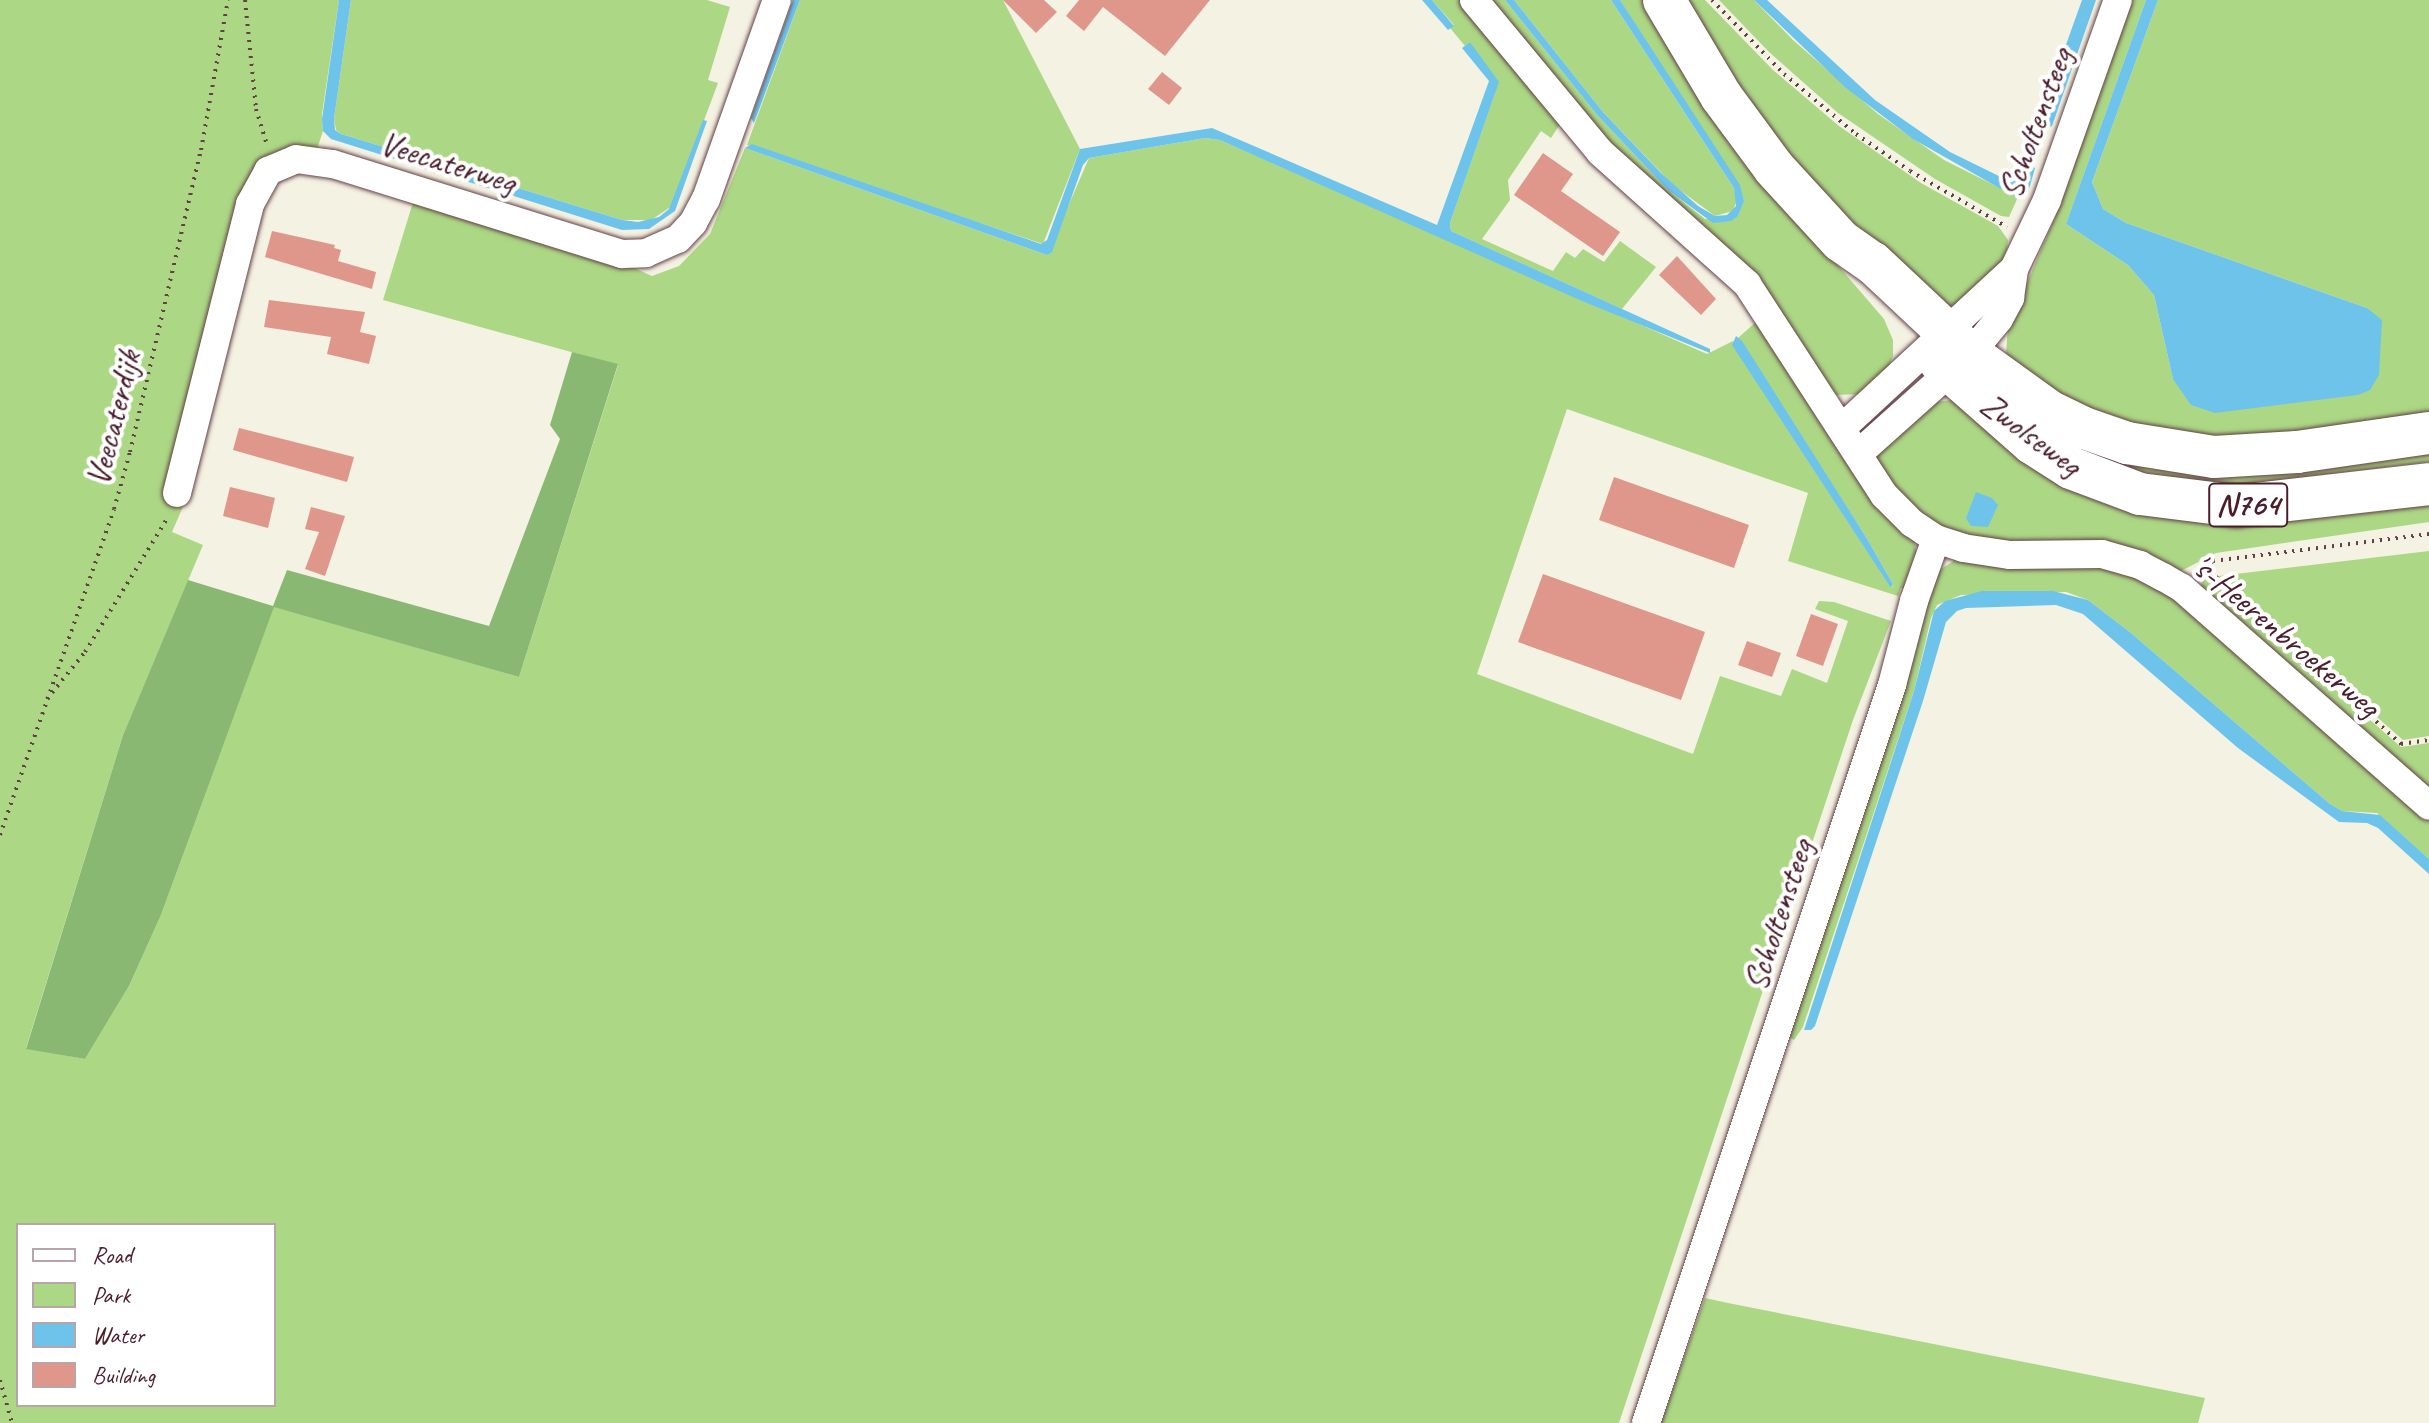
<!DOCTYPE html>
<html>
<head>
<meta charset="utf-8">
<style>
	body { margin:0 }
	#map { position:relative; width:2429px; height:1423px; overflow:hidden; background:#f4f2e2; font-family:Caveat,sans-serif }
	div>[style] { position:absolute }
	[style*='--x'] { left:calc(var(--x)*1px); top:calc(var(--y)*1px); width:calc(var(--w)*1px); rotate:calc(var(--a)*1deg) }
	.green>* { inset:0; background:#acd885 }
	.forest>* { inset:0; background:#89b872 }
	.water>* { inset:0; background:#6ec3eb }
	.building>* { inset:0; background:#de978a }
	.path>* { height:4px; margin-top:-2px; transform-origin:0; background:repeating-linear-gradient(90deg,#643f46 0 2px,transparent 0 8px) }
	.roads { filter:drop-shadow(0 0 2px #643f46) drop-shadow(0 0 2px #643f46) }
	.minor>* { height:28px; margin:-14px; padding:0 14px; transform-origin:14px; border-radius:14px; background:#fff }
	.primary>* { height:42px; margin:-21px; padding:0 21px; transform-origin:21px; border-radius:21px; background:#fff }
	span { translate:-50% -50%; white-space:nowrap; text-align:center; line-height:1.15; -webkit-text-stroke:8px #fff; paint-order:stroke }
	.shield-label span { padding:2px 6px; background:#fff; border:2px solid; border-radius:6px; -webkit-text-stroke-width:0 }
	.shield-label { font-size:32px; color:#4a1f2b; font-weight:700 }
	.street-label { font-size:34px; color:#4a1f2b }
	.legend { position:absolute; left:16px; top:1223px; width:260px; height:184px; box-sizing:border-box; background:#fff; border:2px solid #b7a5aa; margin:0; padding:10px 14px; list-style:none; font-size:24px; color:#4a1f2b }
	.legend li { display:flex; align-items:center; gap:16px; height:40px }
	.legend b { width:40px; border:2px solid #b7a5aa }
</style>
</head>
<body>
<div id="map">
	<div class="green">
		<i style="clip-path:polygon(evenodd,0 0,339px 0,322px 114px,323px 131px,316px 152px,271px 158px,185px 502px,172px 532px,203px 545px,123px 735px,26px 1048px,85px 1059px,129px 986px,161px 915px,274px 606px,519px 677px,618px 365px,383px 300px,414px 199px,621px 262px,652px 276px,679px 266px,710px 234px,745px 148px,1047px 255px,1089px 158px,1205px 138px,1220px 140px,1707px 354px,1733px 341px,1892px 588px,1893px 584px,1866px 537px,1738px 338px,1757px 321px,1914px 539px,1917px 556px,1909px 590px,1901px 588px,1898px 596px,1788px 561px,1808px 493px,1567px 409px,1477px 674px,1693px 754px,1720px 676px,1781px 696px,1792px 669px,1827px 683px,1848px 621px,1815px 609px,1819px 601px,1834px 602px,1891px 621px,1853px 720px,1619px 1423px,0 1423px,0 0,18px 1225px,274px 1225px,274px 1405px,18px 1405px,18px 1225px)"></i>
		<i style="clip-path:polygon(351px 0,707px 0,730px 7px,708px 80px,718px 83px,672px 206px,651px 220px,622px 220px,341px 134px,336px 130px,334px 119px)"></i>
		<i style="clip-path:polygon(800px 0,1003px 0,1080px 149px,1043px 244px,747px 145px)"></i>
		<i style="clip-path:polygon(1432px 0,1462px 0,1560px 124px,1551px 138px,1541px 131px,1508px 180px,1510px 200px,1482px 239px,1553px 271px,1566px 252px,1575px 258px,1583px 249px,1604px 262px,1620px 241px,1656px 267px,1622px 309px,1451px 231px,1450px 223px,1495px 93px,1470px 42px,1465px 46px,1450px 28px,1454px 25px)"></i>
		<i style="clip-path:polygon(1487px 0,1505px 0,1598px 116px,1668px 190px,1705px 219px,1738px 216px,1744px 200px,1620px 0,1645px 0,1810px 233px,1884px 319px,1893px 340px,1893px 356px,1888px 368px,1864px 394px,1834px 395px,1601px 140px)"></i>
		<i style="clip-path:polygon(1514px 0,1611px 0,1734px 188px,1737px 200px,1733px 211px,1715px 216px,1673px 185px,1603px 112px)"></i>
		<i style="clip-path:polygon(1680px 0,1705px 0,1773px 70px,1839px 126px,1921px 183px,1998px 226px,2008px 240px,2006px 259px,1956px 305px,1947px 306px,1831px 206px,1768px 128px)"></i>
		<i style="clip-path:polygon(1719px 0,1754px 0,1793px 40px,1878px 114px,1944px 160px,2018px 197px,2009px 217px,2001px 216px,1935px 179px,1838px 113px,1769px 52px)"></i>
		<i style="clip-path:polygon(2132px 0,2146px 0,2066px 224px,2128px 265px,2154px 295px,2173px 379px,2367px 308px,2126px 223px,2103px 209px,2092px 182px,2158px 0,2429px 0,2429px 417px,2274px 447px,2100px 427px,2006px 354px,2008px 327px,2054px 220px)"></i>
		<i style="clip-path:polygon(1996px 383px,2088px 436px,2429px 439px,2429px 462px,2232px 486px,2195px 484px,2131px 471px,2079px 455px)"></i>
		<i style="clip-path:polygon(1952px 400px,2050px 470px,2429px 501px,2429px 522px,2216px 553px,2179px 572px,1953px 535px,1904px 502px,1876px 462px,1877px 454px,1928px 403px)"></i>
		<i style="clip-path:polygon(2429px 551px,2429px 736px,2403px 740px,2219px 578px,2219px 576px)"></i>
		<i style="clip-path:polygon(1966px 559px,2111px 566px,2164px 588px,2429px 819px,2429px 859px,2377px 813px,2342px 811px,2330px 804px,2131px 633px,2088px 600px,2066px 592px,1961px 595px,1937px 605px,1931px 618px,1914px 691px,1803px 1027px,1794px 1040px,1784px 1034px,1935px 573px,1955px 560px)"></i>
		<i style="clip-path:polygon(2204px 575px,2401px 747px,2429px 743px,2429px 794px,2201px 586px)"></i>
		<i style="clip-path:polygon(1705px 1298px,1728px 1303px,2205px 1398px,2198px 1423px,1661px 1423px)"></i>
	</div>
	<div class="forest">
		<i style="clip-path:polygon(572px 352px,618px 364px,519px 677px,274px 607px,161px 915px,129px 986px,85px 1059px,26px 1049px,123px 735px,188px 580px,273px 606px,287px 570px,489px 626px,560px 439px,550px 425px)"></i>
	</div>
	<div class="water">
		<i style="clip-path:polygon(339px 0,351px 0,334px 119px,335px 130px,341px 134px,622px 220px,638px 222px,659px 217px,669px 209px,703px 120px,707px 121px,675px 211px,649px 229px,622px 230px,331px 139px,323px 131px,322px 119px)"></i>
		<i style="clip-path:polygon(793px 0,800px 0,754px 123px,751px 118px)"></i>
		<i style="clip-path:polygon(1422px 0,1432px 0,1454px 26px,1448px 30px)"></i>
		<i style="clip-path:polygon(1505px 0,1514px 0,1603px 112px,1661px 173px,1698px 206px,1715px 216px,1727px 215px,1736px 206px,1734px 188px,1611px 0,1620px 0,1740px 185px,1744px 201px,1738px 216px,1731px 221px,1713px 223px,1668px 190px,1598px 116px)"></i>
		<i style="clip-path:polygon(1754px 0,1767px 0,1875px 100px,1950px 152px,2011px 182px,2018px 180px,2026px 164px,2035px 168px,2028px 193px,2022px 198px,2015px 197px,1913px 139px,1846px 88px)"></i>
		<i style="clip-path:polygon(2082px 0,2096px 0,2052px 126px,2045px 130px,2038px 123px)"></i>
		<i style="clip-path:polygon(2146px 0,2158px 0,2092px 182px,2103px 209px,2126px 223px,2367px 308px,2382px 320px,2379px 375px,2370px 390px,2358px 395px,2215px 413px,2191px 405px,2173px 379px,2154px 295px,2128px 265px,2066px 224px)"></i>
		<i style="clip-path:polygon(1470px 42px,1499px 82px,1450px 223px,1451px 231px,1710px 349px,1710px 353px,1582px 301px,1220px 140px,1205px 138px,1089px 158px,1083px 165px,1052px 252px,1047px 255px,745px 148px,752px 144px,1041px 244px,1047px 240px,1080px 149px,1212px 128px,1437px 225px,1489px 81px,1462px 48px)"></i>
		<i style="clip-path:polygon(1736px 336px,1742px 341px,1866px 537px,1893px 584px,1891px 588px,1732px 345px)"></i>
		<i style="clip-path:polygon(1976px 492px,1992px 498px,1998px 505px,1988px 527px,1971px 526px,1966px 518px)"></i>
		<i style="clip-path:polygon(1982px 591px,2053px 591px,2088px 600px,2131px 633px,2330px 804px,2342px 811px,2380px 815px,2429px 859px,2429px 874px,2378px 828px,2367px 823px,2339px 822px,2238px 748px,2083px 614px,2056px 605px,1966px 608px,1957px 611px,1946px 622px,1923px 701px,1815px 1026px,1811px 1030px,1804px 1030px,1914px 691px,1934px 611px,1945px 601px)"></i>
	</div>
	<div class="building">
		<i style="clip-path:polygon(1003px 0,1044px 0,1057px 12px,1036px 33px)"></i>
		<i style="clip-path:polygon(1079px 0,1210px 0,1165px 56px,1103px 7px,1084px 31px,1066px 16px)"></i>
		<i style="clip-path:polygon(1162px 72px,1182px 88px,1169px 105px,1148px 89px)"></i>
		<i style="clip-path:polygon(1543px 153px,1573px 174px,1561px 191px,1620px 232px,1603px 256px,1514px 195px)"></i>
		<i style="clip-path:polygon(272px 231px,335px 245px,334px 248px,341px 250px,338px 261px,376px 272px,372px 289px,265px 257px)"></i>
		<i style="clip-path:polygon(1677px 256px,1716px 299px,1701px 315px,1659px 275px)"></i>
		<i style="clip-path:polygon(269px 300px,365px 312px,360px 332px,376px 336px,369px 364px,327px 354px,331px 337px,264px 327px)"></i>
		<i style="clip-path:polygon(239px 428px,354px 457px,347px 482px,233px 450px)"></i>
		<i style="clip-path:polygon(1614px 477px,1749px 525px,1734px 568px,1599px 520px)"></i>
		<i style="clip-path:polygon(230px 487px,275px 498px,268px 528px,223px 516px)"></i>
		<i style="clip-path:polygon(311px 507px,345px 516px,325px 576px,305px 569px,319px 532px,305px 529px)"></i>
		<i style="clip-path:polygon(1543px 574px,1705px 632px,1681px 700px,1518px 642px)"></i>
		<i style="clip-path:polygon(1811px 614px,1838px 624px,1823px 666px,1796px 656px)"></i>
		<i style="clip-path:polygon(1747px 641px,1781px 653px,1772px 677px,1738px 665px)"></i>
	</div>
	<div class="path">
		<i style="--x:245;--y:0;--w:110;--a:84.2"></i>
		<i style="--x:256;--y:109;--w:38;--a:73"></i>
		<i style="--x:1712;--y:0;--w:103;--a:45.8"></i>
		<i style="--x:1784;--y:74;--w:94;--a:39.8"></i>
		<i style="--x:1856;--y:134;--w:65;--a:34.4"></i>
		<i style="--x:1910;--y:171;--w:112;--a:30"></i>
		<i style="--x:2204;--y:566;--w:266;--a:42.1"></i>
		<i style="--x:2401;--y:744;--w:28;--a:-8"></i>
		<i style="--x:2204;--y:566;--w:10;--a:-29"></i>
		<i style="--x:2213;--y:561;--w:218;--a:-7.1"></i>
		<i style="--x:47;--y:699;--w:60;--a:-51"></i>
		<i style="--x:85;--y:652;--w:158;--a:-58.4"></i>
		<i style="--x:0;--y:835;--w:345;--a:-70.7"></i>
		<i style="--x:114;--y:509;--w:59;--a:-74.3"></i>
		<i style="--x:130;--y:452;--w:310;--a:-76.8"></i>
		<i style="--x:201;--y:150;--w:152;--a:-79.8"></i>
		<i style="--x:0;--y:1380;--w:45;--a:74.4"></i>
	</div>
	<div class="roads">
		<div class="minor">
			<i style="--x:1474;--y:0;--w:197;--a:50.3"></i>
			<i style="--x:1600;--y:152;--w:198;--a:41.9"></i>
			<i style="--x:1747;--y:284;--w:252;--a:57"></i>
			<i style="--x:1884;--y:495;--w:40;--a:45"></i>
			<i style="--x:1912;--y:523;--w:29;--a:34"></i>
			<i style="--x:1936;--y:539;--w:28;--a:18"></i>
			<i style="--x:1963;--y:548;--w:48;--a:8.5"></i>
			<i style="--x:2010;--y:555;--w:92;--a:-0.6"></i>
			<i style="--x:2102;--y:554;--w:40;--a:16"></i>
			<i style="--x:2140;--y:565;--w:26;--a:28"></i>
			<i style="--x:2163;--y:577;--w:22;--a:30"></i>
			<i style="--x:2182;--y:588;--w:329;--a:41.4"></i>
			<i style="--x:1842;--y:428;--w:234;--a:-42.8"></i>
			<i style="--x:1858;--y:454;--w:150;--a:-41.8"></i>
			<i style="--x:1970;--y:354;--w:45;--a:-50.4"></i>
			<i style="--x:1999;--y:319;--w:24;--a:-62"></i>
			<i style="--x:2010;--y:298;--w:29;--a:-82"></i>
			<i style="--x:2014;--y:269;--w:76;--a:-64.4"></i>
			<i style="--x:2047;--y:200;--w:212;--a:-70.5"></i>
			<i style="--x:177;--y:493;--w:298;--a:-75.8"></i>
			<i style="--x:250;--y:204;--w:38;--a:-61"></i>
			<i style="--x:268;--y:171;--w:30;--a:-23"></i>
			<i style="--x:296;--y:159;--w:37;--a:8"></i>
			<i style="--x:333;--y:164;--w:303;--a:17.3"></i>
			<i style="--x:622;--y:254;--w:24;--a:-2"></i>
			<i style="--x:646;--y:253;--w:35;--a:-24"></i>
			<i style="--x:678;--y:239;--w:22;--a:-47"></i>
			<i style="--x:693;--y:223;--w:27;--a:-62"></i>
			<i style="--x:706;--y:199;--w:211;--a:-70.4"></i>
			<i style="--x:1646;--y:1423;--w:778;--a:-71.57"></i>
			<i style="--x:1892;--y:685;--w:87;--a:-75.3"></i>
			<i style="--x:1914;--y:601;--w:66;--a:-70.5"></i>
		</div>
		<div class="primary">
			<i style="--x:1664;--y:0;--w:112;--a:59.3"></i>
			<i style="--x:1721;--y:96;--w:89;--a:53.6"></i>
			<i style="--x:1774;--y:168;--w:99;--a:47.5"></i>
			<i style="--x:1841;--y:241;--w:39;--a:35"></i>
			<i style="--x:1873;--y:263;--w:133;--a:43.2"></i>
			<i style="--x:1970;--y:354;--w:97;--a:35.8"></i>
			<i style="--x:2049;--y:411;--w:39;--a:26"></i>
			<i style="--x:2084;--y:428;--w:46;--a:19.2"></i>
			<i style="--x:2127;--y:443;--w:88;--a:9.1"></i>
			<i style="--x:2214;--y:457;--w:83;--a:-3.4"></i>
			<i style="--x:2297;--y:452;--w:133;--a:-8.2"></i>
			<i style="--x:1940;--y:362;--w:123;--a:41.4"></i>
			<i style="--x:2032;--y:443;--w:46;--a:32.7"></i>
			<i style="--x:2071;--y:468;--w:74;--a:20.6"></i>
			<i style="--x:2140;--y:494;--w:98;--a:7.1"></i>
			<i style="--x:2237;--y:506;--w:193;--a:-6.5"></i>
		</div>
	</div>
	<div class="shield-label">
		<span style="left:2248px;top:505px">N764</span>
	</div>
	<div class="street-label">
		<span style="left:2035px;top:123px;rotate:-70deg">Scholtensteeg</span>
		<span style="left:448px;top:162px;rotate:17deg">Veecaterweg</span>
		<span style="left:113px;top:418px;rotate:-76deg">Veecaterdijk</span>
		<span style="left:2031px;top:434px;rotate:36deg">Zwolseweg</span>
		<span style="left:2286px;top:635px;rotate:40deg">'s-Heerenbroekerweg</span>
		<span style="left:1778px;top:915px;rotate:-72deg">Scholtensteeg</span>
	</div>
	<ul class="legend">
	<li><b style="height:10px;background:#fff"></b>Road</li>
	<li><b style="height:22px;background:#acd885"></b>Park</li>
	<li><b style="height:22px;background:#6ec3eb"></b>Water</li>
	<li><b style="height:22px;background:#de978a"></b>Building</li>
	</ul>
</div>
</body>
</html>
